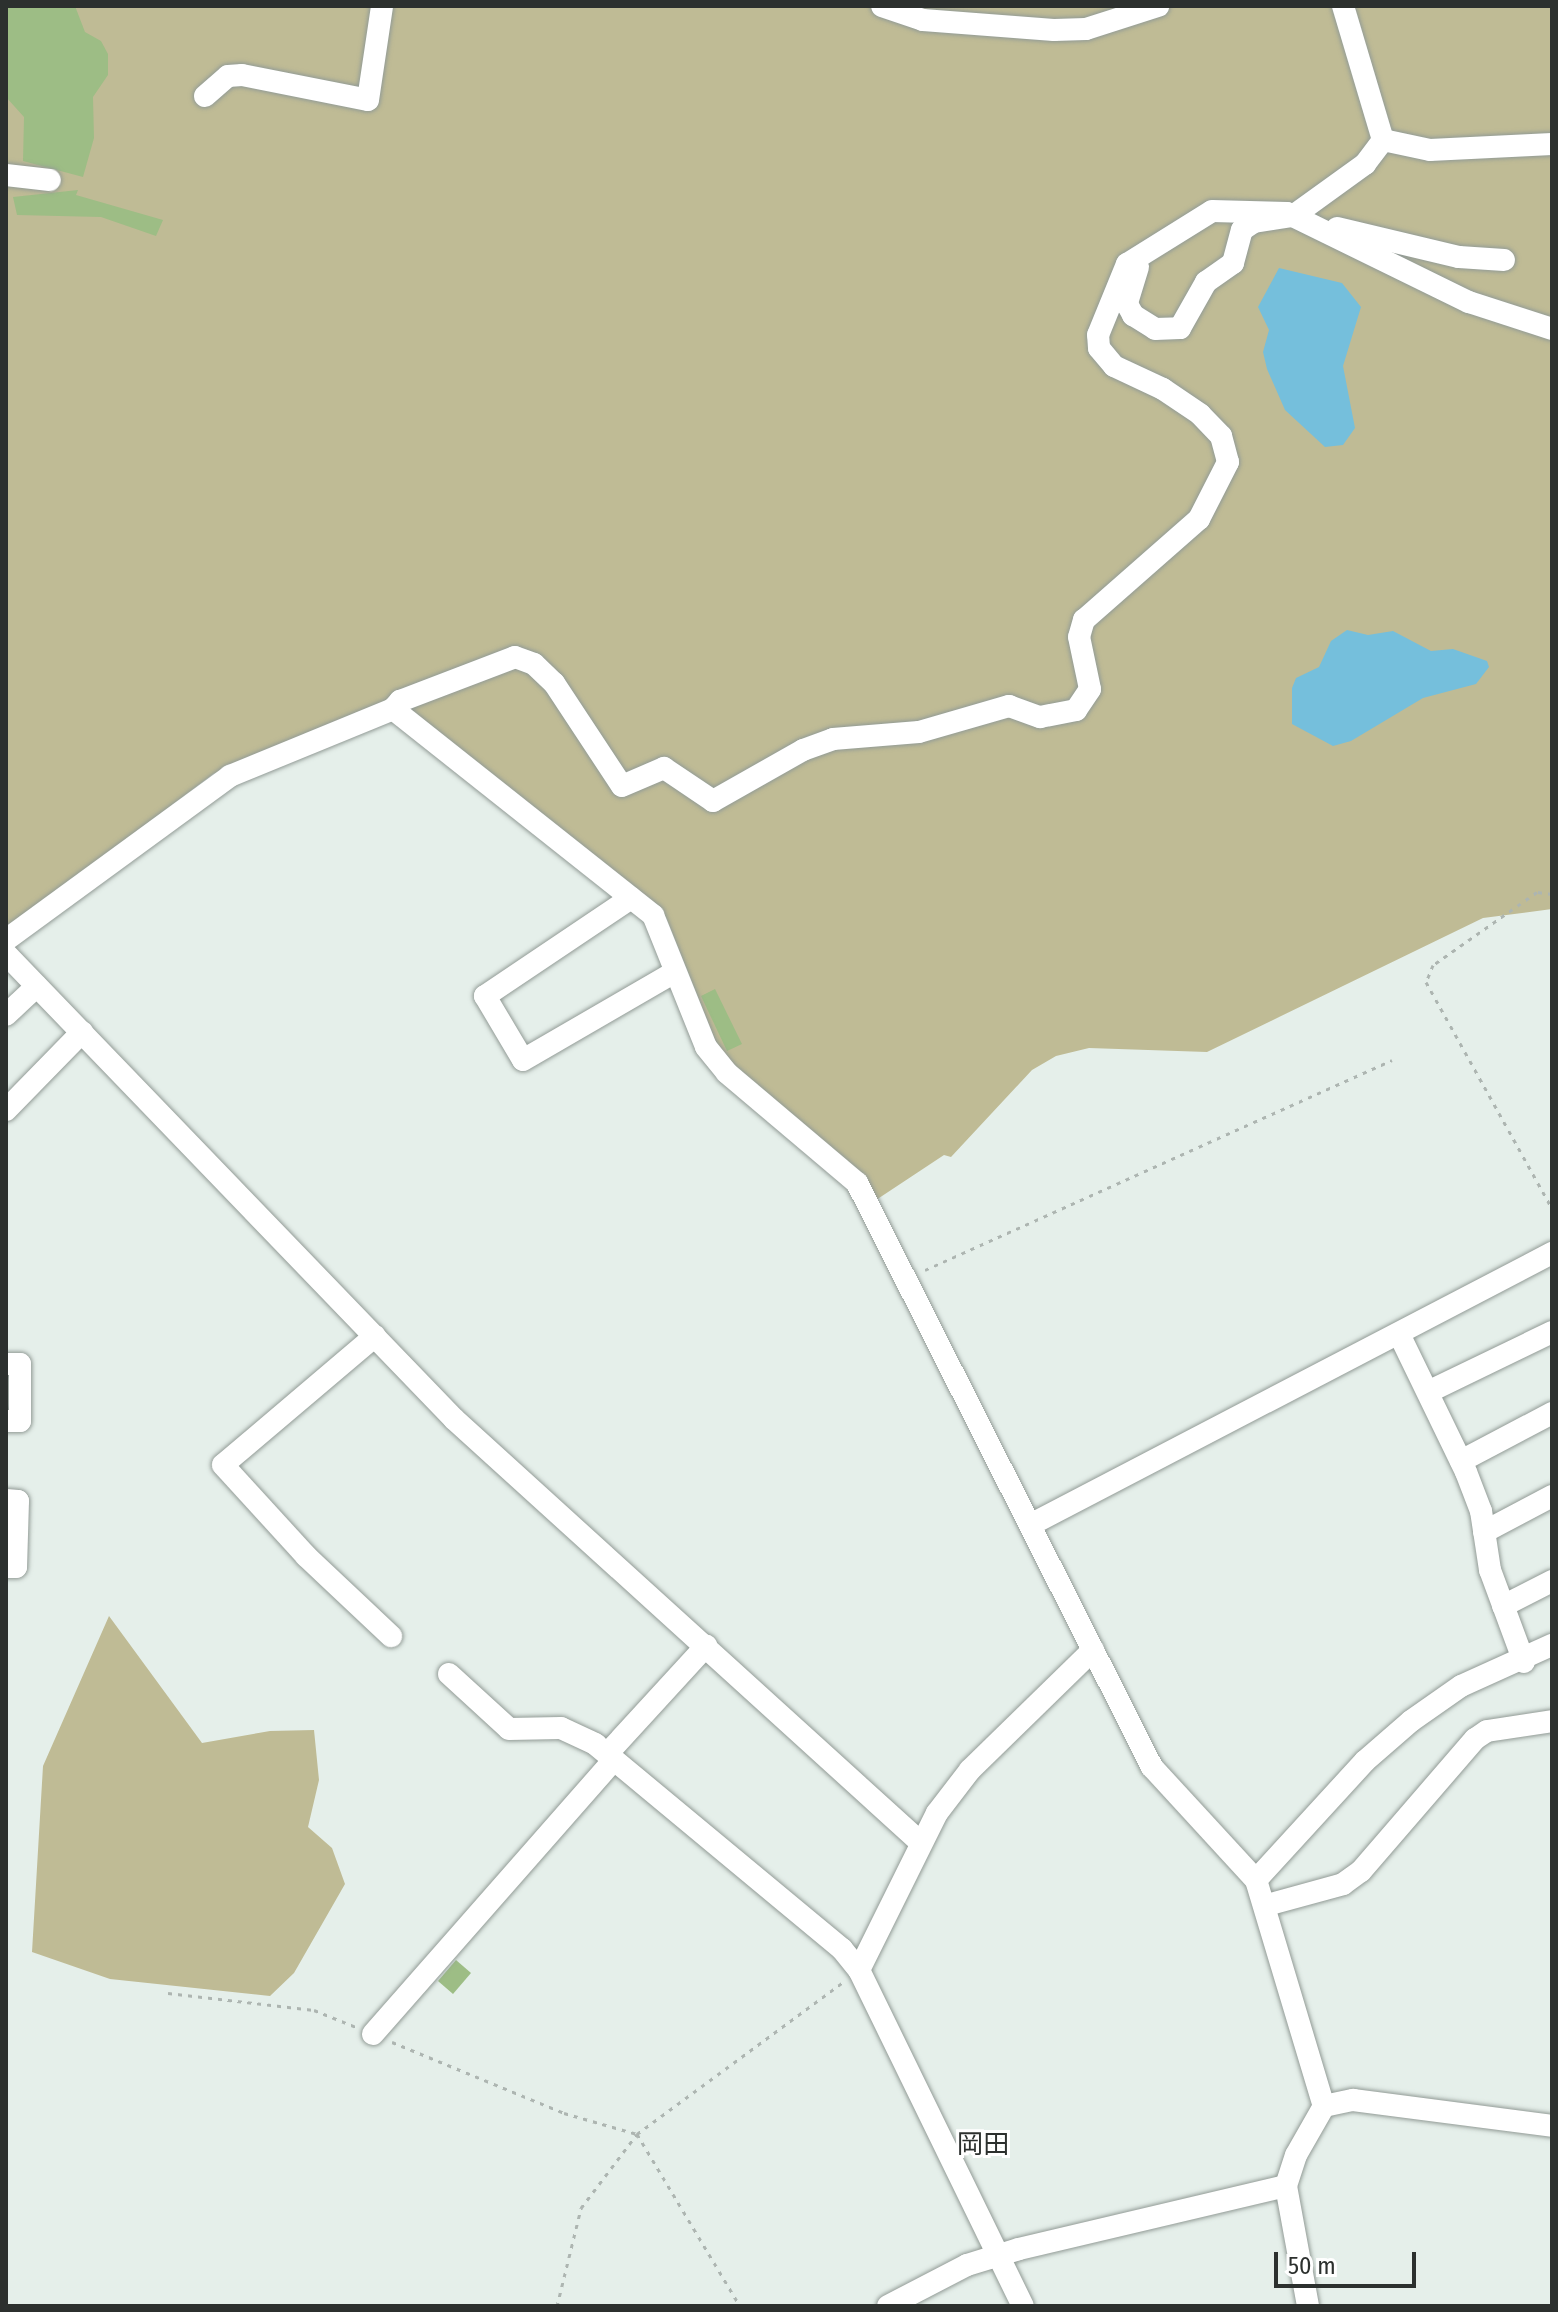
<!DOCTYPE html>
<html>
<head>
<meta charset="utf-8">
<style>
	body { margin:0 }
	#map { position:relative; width:1558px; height:2312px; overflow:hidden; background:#e5efea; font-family:"Fira Sans Condensed","Noto Sans JP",sans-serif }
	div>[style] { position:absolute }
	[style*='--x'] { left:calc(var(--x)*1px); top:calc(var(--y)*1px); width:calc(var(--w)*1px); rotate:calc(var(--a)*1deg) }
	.green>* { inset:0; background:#bfbb95 }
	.water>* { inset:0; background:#75bfdc }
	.building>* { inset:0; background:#9dbd85 }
	.path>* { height:3px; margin-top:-1.5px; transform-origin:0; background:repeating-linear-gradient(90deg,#adb5b1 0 4px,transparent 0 10px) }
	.roads { filter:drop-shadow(0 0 2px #929b96) drop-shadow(0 0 2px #929b96) }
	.minor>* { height:22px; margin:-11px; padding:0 11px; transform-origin:11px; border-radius:11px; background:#fff }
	span { translate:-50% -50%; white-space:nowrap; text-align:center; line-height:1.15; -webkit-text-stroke:6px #fff; paint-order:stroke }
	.quarter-label { font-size:26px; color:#2c302e }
	.frame { position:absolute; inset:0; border:8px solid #2c302e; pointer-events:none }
	.scale { position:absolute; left:1274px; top:2252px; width:142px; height:36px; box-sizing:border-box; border:4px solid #2c302e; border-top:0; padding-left:10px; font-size:24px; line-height:28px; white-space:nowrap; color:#2c302e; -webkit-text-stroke:6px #fff; paint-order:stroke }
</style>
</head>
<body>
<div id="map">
	<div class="green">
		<i style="clip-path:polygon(6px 6px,1552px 6px,1552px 909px,1483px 918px,1207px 1052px,1089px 1048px,1056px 1056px,1032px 1070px,951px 1157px,944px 1155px,876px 1200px,726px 1067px,666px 917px,409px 713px,408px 707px,434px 682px,213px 774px,6px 930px)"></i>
		<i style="clip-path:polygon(109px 1616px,202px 1743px,270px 1731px,314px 1730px,319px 1780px,308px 1827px,332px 1848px,345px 1884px,294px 1973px,270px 1996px,110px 1979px,32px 1952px,43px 1766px)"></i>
	</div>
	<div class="water">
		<i style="clip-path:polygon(1279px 268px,1342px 283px,1361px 307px,1343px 366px,1355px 428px,1343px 445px,1325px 447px,1285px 410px,1267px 369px,1263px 352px,1269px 330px,1258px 307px)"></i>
		<i style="clip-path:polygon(1347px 630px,1368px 635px,1393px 631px,1431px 651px,1453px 649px,1487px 661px,1489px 667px,1476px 684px,1423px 698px,1351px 741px,1333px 746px,1292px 724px,1292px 688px,1296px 678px,1319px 667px,1331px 641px)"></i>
	</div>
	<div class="building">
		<i style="clip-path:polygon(6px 6px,75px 6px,85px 32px,101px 41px,108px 54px,108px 75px,93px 97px,94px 138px,83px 177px,23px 161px,24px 117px,6px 97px)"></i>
		<i style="clip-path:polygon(78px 190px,76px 195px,163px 220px,156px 236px,101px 217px,17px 215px,13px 197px)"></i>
		<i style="clip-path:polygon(715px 989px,742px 1044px,727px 1051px,701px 996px)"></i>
		<i style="clip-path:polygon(456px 1960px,471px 1973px,453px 1994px,438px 1981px)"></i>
	</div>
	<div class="path">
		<i style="--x:1552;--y:894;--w:15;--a:-172"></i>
		<i style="--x:1537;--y:892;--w:127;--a:144.9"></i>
		<i style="--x:1433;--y:965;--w:18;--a:112"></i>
		<i style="--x:1426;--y:982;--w:259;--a:60.9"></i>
		<i style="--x:925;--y:1270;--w:512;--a:-24.21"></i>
		<i style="--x:168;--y:1993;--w:147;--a:6.6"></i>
		<i style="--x:314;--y:2010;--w:45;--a:22"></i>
		<i style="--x:392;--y:2042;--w:186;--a:22.4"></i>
		<i style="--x:564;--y:2113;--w:76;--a:16"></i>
		<i style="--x:637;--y:2134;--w:200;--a:59.1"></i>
		<i style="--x:557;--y:2306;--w:101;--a:-76.2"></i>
		<i style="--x:581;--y:2208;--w:93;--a:-52.9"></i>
		<i style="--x:637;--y:2134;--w:256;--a:-36.4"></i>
	</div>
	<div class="roads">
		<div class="minor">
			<i style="--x:882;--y:6;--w:43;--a:18.9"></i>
			<i style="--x:923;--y:20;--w:131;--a:4.4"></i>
			<i style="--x:1054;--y:30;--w:32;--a:-2"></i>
			<i style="--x:1086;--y:29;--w:76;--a:-17.7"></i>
			<i style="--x:1343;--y:6;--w:140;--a:73.4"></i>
			<i style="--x:205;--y:96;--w:30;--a:-41"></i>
			<i style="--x:228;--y:76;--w:14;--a:-4"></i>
			<i style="--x:242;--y:75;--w:128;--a:11.2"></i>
			<i style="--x:368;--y:100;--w:95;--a:-81.5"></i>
			<i style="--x:6;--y:175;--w:44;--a:6.5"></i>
			<i style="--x:1337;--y:228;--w:125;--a:13.4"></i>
			<i style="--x:1459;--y:257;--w:45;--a:3.8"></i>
			<i style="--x:1138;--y:267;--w:39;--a:107"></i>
			<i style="--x:1127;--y:304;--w:13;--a:61"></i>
			<i style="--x:1133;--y:315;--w:26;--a:32"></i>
			<i style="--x:1155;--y:329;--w:25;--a:-2"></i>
			<i style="--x:1180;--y:328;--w:53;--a:-60.5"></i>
			<i style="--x:1206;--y:282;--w:33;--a:-35"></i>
			<i style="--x:1233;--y:263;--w:34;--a:-75"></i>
			<i style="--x:1242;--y:230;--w:14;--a:-34"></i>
			<i style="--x:1254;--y:222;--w:39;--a:-9"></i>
			<i style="--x:1293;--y:216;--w:89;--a:-35.8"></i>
			<i style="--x:1365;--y:164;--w:30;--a:-53"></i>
			<i style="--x:1383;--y:140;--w:48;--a:12"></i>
			<i style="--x:1430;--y:150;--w:122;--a:-2.8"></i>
			<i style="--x:393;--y:709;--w:11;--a:-49"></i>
			<i style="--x:400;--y:701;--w:123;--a:-20.9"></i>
			<i style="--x:515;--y:657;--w:20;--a:20"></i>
			<i style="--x:534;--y:664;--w:28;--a:44"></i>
			<i style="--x:554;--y:683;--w:123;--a:56.6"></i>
			<i style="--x:622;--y:786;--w:46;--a:-23.2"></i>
			<i style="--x:664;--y:768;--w:59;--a:34"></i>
			<i style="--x:713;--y:801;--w:103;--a:-29.5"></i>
			<i style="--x:803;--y:750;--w:32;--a:-20"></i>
			<i style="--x:833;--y:739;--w:86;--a:-4.7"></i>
			<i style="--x:919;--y:732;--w:94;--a:-16.1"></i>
			<i style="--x:1009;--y:706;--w:33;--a:20"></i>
			<i style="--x:1040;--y:717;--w:37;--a:-11"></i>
			<i style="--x:1076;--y:710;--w:25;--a:-56"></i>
			<i style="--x:1090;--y:689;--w:53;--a:-101.9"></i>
			<i style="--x:1079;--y:637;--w:18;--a:-74"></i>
			<i style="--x:1084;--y:620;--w:153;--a:-41.3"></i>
			<i style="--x:1199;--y:519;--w:64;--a:-63"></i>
			<i style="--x:1228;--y:462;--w:27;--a:-105"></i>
			<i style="--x:1221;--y:436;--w:30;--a:-134"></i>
			<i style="--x:1200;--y:414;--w:45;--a:-146"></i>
			<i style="--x:1163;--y:389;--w:54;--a:-154.9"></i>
			<i style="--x:1114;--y:366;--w:23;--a:-130"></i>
			<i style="--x:1099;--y:348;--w:13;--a:-94"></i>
			<i style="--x:1098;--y:335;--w:77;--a:-67.8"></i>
			<i style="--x:1127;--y:264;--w:100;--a:-31.9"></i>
			<i style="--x:1212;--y:211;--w:75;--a:1.5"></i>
			<i style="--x:1287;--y:213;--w:203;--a:26.1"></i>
			<i style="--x:1469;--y:302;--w:87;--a:18"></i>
			<i style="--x:631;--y:898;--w:176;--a:146.1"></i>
			<i style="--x:485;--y:996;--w:74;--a:59.3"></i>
			<i style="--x:523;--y:1060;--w:173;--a:-30.1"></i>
			<i style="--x:6;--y:940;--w:278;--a:-36.2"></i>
			<i style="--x:230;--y:776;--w:176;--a:-22.3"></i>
			<i style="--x:393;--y:709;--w:332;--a:38.4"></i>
			<i style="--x:653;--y:915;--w:142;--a:68.1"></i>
			<i style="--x:706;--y:1047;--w:33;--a:51"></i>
			<i style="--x:727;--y:1073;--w:170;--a:40.2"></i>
			<i style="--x:857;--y:1183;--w:654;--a:63.2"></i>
			<i style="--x:1152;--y:1767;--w:154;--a:47.4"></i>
			<i style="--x:1256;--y:1880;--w:236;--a:73.3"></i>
			<i style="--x:1324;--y:2106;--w:56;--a:119.7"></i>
			<i style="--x:1296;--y:2155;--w:33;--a:108"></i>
			<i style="--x:1286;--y:2186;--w:122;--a:79.6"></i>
			<i style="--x:6;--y:954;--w:646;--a:46.07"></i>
			<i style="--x:454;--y:1419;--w:629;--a:42.23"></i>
			<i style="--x:6;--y:1015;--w:42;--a:-43.1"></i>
			<i style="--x:6;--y:1110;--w:109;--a:-45.7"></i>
			<i style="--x:375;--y:1336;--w:199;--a:139.7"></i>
			<i style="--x:223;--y:1465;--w:123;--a:47.6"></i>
			<i style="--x:306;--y:1556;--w:117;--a:43.3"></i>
			<i style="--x:1400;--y:1336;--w:151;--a:64.1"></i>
			<i style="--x:1466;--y:1472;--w:42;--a:69"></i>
			<i style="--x:1481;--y:1511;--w:60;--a:81.3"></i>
			<i style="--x:1490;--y:1570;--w:98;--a:69.7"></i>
			<i style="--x:6;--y:1364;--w:14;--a:0"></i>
			<i style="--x:20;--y:1364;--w:57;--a:90"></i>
			<i style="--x:20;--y:1421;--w:14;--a:180"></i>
			<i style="--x:1428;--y:1392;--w:138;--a:-25.8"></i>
			<i style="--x:1461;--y:1461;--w:103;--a:-27.8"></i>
			<i style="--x:6;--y:1500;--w:12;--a:5"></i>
			<i style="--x:18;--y:1501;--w:66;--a:91.7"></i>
			<i style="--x:16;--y:1567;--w:10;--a:180"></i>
			<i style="--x:1030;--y:1525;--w:589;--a:-27.52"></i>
			<i style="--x:1484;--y:1532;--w:77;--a:-27.9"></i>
			<i style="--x:1503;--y:1606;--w:55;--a:-27"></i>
			<i style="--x:449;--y:1674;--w:81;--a:42.5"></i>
			<i style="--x:509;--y:1729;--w:52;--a:-1.1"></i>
			<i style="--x:561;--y:1728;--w:38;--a:25"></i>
			<i style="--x:595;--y:1744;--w:321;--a:39.7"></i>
			<i style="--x:842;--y:1949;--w:27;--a:51"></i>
			<i style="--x:859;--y:1970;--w:374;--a:64"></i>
			<i style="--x:607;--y:1754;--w:147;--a:-47.5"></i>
			<i style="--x:1256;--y:1880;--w:161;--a:-47.5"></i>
			<i style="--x:1365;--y:1761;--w:61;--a:-41"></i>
			<i style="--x:1411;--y:1721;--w:61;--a:-35"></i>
			<i style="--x:1461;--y:1686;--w:100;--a:-24.3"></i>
			<i style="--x:1267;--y:1905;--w:79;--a:-15.4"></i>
			<i style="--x:1343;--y:1884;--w:22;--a:-36"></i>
			<i style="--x:1361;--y:1871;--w:174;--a:-49.2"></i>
			<i style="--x:1475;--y:1739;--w:14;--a:-34"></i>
			<i style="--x:1487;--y:1731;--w:66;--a:-8.7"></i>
			<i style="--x:859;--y:1970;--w:175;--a:-63.6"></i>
			<i style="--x:937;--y:1813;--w:54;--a:-52.5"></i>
			<i style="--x:970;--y:1770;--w:172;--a:-44.3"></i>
			<i style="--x:373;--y:2034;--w:365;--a:-48.7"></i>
			<i style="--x:1324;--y:2106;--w:30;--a:-12"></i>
			<i style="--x:1353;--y:2100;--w:201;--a:7.4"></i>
			<i style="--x:888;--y:2306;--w:89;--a:-27.4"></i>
			<i style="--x:967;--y:2265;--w:54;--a:-17.1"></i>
			<i style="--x:1019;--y:2249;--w:274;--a:-13.3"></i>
		</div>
	</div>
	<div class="quarter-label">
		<span style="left:983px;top:2145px">岡田</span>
	</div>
	<div class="frame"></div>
	<div class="scale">50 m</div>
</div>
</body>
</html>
